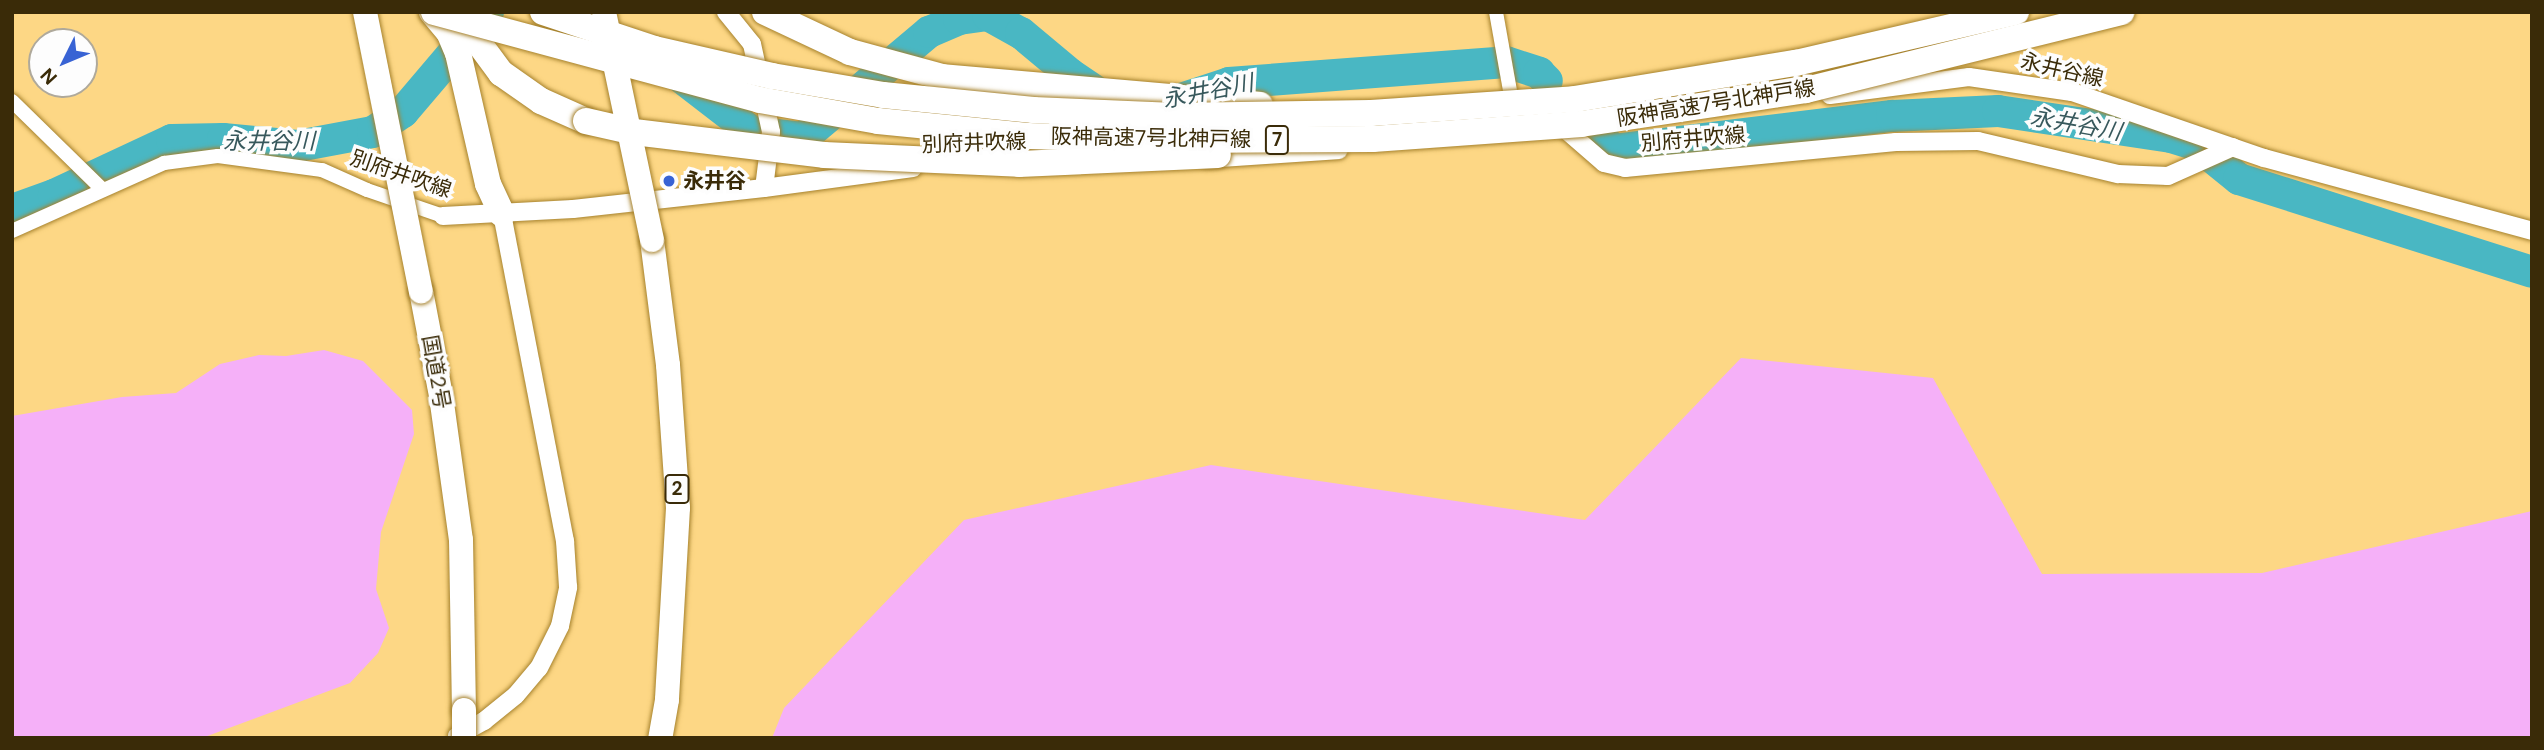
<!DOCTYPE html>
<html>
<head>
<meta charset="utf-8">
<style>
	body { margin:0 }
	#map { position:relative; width:2544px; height:750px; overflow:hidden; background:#fdd785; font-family:"DM Sans","Noto Sans JP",sans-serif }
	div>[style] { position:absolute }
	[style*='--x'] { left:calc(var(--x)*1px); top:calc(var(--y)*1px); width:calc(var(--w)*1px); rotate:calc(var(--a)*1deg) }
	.green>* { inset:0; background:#f5b0f8 }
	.river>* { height:32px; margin:-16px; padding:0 16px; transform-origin:16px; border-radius:16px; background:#49b7c3 }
	.roads { filter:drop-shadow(0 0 2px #a6822d) drop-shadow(0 0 2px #a6822d) }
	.minor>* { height:14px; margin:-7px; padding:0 7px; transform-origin:7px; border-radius:7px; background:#fff }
	.tertiary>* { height:18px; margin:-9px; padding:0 9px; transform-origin:9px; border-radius:9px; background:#fff }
	.trunk>* { height:24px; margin:-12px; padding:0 12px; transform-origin:12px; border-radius:12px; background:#fff }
	.motorway>* { height:26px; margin:-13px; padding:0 13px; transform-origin:13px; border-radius:13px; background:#fff }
	.bridges { filter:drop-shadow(0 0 2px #a6822d) drop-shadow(0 0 2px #a6822d) }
	.trunk-bridge>* { height:24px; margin:-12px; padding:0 12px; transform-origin:12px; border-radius:12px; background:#fff }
	.motorway-bridge>* { height:26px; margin:-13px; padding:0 13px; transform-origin:13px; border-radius:13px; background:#fff }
	.dots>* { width:19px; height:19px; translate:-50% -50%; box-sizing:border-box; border:4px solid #fdfdfd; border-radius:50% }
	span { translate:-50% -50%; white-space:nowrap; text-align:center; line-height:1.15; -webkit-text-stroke:7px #fdfdfd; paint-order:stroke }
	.shield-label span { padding:2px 5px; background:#fdfdfd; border:2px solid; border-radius:5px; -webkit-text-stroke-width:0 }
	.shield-label { font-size:19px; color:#3a2b08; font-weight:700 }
	.street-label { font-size:21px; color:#3a2b08 }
	.poi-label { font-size:21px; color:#3a2b08; font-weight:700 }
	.left { translate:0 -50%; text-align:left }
	.water-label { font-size:23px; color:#37585c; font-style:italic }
	.frame { position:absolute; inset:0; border:14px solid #3a2b08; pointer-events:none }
	.north { position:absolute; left:28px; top:28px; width:70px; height:70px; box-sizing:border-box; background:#fdfdfd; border:2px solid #afa99b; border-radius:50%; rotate:227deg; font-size:19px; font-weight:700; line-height:28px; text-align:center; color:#3a2b08 }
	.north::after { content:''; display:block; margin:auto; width:24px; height:32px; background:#3863d4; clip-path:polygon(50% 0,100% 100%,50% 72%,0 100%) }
</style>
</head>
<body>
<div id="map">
	<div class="green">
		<i style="clip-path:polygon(324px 350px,363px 361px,412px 410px,414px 434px,381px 532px,376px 589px,389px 628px,378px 653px,350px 683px,202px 738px,12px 738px,12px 416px,122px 397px,176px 393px,220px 364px,259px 355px,286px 356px)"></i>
		<i style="clip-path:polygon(1741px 358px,1933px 378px,2042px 574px,2262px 573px,2532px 511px,2532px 738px,772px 738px,784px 708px,964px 520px,1211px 465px,1585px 520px)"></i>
	</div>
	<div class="river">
		<i style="--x:677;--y:74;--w:95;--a:37.7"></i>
		<i style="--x:752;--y:132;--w:51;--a:6.7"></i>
		<i style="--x:803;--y:138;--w:165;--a:-40.1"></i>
		<i style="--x:929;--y:32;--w:33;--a:-23"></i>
		<i style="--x:959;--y:19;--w:29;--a:-8"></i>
		<i style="--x:988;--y:15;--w:38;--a:29"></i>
		<i style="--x:1021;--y:33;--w:64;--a:39.9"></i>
		<i style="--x:1070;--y:74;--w:45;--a:34"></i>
		<i style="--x:1172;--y:102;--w:60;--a:-18.4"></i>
		<i style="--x:1229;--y:83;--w:278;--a:-4.3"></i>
		<i style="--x:1506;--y:62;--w:35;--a:18"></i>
		<i style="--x:1539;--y:73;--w:11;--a:45"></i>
		<i style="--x:1600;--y:137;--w:19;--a:43"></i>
		<i style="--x:1614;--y:150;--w:280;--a:-7"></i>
		<i style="--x:1892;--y:116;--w:106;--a:-2.7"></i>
		<i style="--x:1998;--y:111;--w:175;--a:8.5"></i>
		<i style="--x:2171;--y:137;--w:27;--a:17"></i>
		<i style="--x:2197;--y:145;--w:54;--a:39"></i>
		<i style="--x:2239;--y:179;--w:307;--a:17.6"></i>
		<i style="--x:12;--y:210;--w:45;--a:-19.7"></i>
		<i style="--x:54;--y:195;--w:130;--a:-25"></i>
		<i style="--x:172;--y:140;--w:51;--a:-1.1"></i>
		<i style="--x:223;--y:139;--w:75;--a:5.3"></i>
		<i style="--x:298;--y:146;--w:76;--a:-10.6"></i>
		<i style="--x:373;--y:132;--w:36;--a:-34"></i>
		<i style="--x:403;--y:112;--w:131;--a:-49.6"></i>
	</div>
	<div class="roads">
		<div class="minor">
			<i style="--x:1496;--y:12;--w:97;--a:79.9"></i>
			<i style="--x:12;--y:101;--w:127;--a:44.4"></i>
			<i style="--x:12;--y:231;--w:167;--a:-24.1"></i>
			<i style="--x:164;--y:163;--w:54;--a:-7.4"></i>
			<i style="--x:218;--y:156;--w:105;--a:7.7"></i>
			<i style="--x:322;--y:170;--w:49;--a:24"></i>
			<i style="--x:367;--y:190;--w:80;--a:18.9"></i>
		</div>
		<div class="tertiary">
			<i style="--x:726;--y:12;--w:41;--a:50.9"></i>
			<i style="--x:752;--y:44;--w:90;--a:77.8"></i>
			<i style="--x:771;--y:132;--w:56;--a:97.1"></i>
			<i style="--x:1830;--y:95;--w:140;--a:-7.4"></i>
			<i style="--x:1969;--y:77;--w:104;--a:8.3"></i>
			<i style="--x:2072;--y:92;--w:203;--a:19"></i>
			<i style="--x:2264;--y:158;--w:278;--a:15.2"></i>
			<i style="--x:1566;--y:130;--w:50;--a:41"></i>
			<i style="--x:1604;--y:163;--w:22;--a:13"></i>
			<i style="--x:1625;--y:168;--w:272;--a:-5.5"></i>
			<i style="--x:1896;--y:142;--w:82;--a:-0.7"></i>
			<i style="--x:1978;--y:141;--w:144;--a:13.3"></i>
			<i style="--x:2118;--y:174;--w:50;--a:2.3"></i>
			<i style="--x:2168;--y:176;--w:71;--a:-24"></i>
			<i style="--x:1207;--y:159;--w:132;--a:-3.9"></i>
			<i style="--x:443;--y:216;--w:130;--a:-3.1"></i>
			<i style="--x:573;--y:209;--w:192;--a:-6.3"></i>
			<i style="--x:764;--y:188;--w:150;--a:-7.6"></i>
			<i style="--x:457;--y:736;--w:31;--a:-29"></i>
			<i style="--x:484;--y:721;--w:41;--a:-39.1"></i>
			<i style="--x:516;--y:695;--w:35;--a:-50"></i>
			<i style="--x:539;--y:668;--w:47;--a:-63.4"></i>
			<i style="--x:560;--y:626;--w:40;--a:-78"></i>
			<i style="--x:568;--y:587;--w:46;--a:-93.7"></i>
			<i style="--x:565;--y:541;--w:333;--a:-100.9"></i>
		</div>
		<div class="trunk">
			<i style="--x:652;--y:240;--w:126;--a:82.7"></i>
			<i style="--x:668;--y:365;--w:143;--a:86"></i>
			<i style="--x:678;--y:508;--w:192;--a:93.3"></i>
			<i style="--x:667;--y:700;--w:39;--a:100"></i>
			<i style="--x:421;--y:291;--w:107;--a:79.2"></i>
			<i style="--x:441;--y:396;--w:145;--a:82.1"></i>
			<i style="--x:461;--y:540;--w:170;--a:89"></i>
		</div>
		<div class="motorway">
			<i style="--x:432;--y:12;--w:26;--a:50"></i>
			<i style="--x:449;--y:32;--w:23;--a:67"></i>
			<i style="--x:458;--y:53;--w:134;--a:77.1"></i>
			<i style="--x:488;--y:184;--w:33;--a:65"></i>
			<i style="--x:456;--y:12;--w:76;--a:53.6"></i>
			<i style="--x:501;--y:73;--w:49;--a:35"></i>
			<i style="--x:541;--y:101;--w:49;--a:24"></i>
			<i style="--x:765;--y:12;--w:94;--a:25.2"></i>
			<i style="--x:850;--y:52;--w:95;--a:15.2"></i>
			<i style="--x:942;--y:77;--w:319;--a:5"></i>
		</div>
	</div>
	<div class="bridges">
		<div class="trunk-bridge">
			<i style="--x:365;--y:12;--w:285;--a:78.7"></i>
			<i style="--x:604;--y:12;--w:233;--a:78.1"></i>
			<i style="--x:464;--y:738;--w:28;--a:-90"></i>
		</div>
		<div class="motorway-bridge">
			<i style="--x:434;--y:12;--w:338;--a:15.1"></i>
			<i style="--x:760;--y:100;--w:120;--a:10.1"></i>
			<i style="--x:878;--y:121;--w:150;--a:5.7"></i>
			<i style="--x:1027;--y:136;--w:145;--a:1.6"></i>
			<i style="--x:1172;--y:140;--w:201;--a:-0.3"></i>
			<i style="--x:1373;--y:139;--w:209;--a:-4.1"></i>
			<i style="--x:1581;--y:124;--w:228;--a:-8.6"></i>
			<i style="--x:1806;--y:90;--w:325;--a:-13.9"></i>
			<i style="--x:543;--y:12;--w:117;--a:18.4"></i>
			<i style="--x:654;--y:49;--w:121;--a:12.9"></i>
			<i style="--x:772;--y:76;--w:113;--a:9.7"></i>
			<i style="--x:883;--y:95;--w:151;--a:5.7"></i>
			<i style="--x:1033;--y:110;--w:142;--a:2.4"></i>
			<i style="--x:1175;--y:116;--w:196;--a:-0.9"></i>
			<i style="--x:1371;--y:113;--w:204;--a:-3.9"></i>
			<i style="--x:1575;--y:99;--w:224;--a:-9.3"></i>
			<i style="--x:1796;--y:63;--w:226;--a:-13.1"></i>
			<i style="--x:586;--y:121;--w:49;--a:12.9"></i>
			<i style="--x:634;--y:132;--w:191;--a:6.9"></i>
			<i style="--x:824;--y:155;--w:195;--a:2.6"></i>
			<i style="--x:1019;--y:164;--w:199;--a:-2.6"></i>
		</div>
	</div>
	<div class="dots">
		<i style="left:669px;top:181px;background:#3863d4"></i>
	</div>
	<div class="shield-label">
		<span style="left:1277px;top:140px">7</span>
		<span style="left:677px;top:489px">2</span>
	</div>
	<div class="street-label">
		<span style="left:2062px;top:70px;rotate:13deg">永井谷線</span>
		<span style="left:1716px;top:103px;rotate:-9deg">阪神高速7号北神戸線</span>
		<span style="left:1151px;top:138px;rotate:1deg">阪神高速7号北神戸線</span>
		<span style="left:1693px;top:139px;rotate:-5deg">別府井吹線</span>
		<span style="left:974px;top:143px;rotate:-2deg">別府井吹線</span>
		<span style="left:401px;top:174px;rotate:19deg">別府井吹線</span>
		<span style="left:436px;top:372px;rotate:80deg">国道2号</span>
	</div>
	<div class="poi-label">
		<span class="left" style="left:683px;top:181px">永井谷</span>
	</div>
	<div class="water-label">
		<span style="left:1208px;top:91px;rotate:-11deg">永井谷川</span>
		<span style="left:2076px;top:124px;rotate:10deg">永井谷川</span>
		<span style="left:269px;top:141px">永井谷川</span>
	</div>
	<div class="frame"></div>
	<div class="north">N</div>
</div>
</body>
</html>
